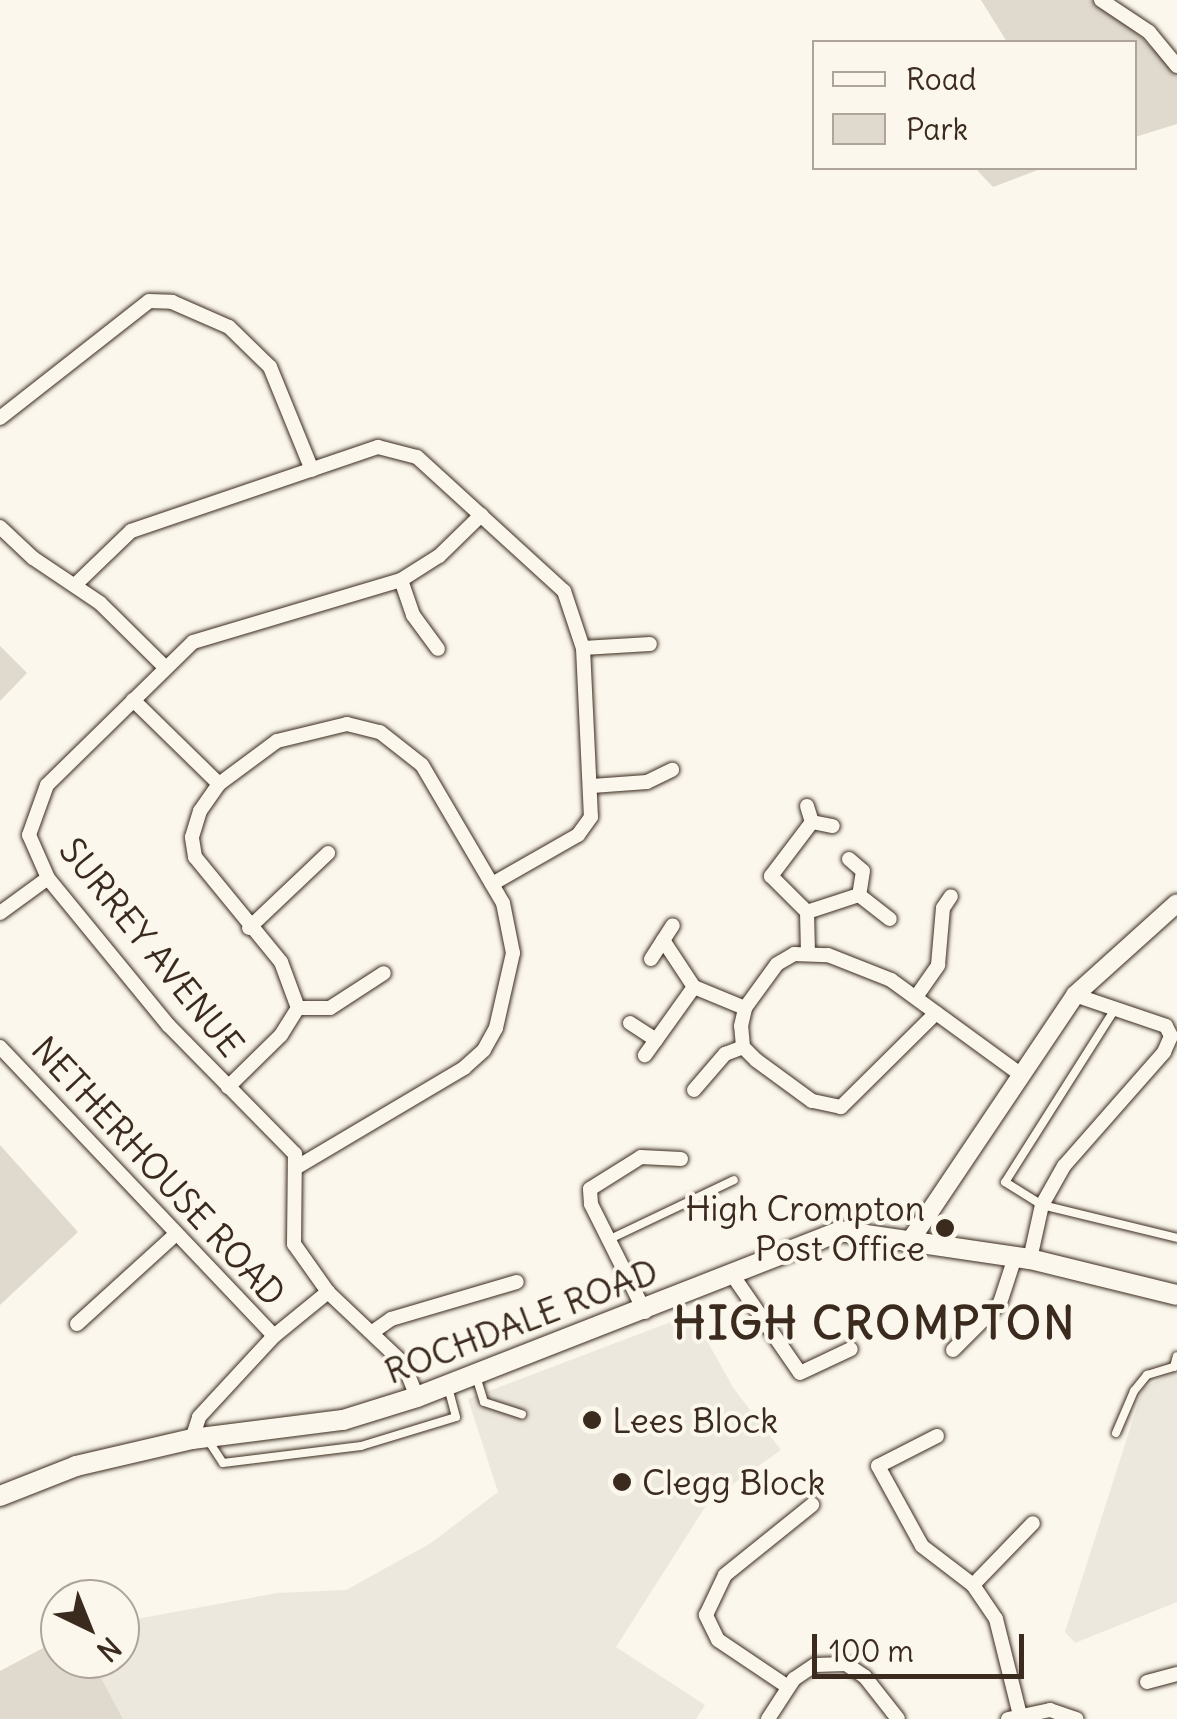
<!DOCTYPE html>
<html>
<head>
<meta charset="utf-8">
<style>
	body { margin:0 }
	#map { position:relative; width:1177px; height:1719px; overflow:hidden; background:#fbf7ec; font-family:Delius,sans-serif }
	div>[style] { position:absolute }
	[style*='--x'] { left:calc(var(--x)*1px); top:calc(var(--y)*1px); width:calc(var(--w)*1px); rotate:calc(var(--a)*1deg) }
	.built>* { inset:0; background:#ede8dd }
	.green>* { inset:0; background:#dfd9ce }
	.roads { filter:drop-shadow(0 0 2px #3b2a1e) drop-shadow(0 0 2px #3b2a1e) }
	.service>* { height:8px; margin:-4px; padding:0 4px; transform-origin:4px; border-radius:4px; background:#fbf7ec }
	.minor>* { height:14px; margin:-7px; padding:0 7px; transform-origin:7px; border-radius:7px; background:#fbf7ec }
	.tertiary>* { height:18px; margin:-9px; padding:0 9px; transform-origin:9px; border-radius:9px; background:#fbf7ec }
	.secondary>* { height:20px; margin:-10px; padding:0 10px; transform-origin:10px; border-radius:10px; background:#fbf7ec }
	.dots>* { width:28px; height:28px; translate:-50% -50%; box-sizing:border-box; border:5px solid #fbf7ec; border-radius:50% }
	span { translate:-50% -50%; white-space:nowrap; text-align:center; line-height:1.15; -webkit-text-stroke:8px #fbf7ec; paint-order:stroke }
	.street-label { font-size:35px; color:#3b2a1e }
	.poi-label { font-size:35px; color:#3b2a1e }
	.right { translate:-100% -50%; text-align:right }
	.left { translate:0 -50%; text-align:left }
	.district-label { font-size:45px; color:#3b2a1e; font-weight:700; letter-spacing:2.5px }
	.legend { position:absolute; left:812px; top:40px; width:325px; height:130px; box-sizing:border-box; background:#fbf7ec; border:2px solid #aea59a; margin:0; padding:12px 18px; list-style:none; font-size:30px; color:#3b2a1e }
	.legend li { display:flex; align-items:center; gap:20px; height:50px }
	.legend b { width:50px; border:2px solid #aea59a }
	.north { position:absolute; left:40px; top:1579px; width:100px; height:100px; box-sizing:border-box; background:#fbf7ec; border:2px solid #aea59a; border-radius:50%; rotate:137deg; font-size:28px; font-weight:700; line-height:40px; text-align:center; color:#3b2a1e }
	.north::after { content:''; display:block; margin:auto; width:35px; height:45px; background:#3b2a1e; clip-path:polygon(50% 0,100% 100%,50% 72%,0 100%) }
	.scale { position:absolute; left:812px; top:1634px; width:212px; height:45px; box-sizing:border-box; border:5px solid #3b2a1e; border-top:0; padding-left:12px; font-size:30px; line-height:35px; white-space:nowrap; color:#3b2a1e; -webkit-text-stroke:8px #fbf7ec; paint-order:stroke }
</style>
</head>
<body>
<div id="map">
	<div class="built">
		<i style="clip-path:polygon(692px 1314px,734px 1389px,781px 1450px,709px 1501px,616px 1647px,705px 1705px,696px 1719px,123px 1719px,91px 1659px,120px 1659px,120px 1622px,277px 1593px,346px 1590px,431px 1543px,498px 1492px,468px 1399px)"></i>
		<i style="clip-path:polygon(1177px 1371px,1177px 1602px,1075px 1643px,1065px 1632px,1143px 1388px)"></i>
	</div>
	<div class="green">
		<i style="clip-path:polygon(981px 0,1092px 0,1121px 18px,1177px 72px,1177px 124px,1135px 137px,1134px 42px,1007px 42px)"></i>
		<i style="clip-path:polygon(975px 168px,1043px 168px,993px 187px)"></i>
		<i style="clip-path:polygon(0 646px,27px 673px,0 701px)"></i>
		<i style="clip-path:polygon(0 1145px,78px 1232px,0 1305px)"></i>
		<i style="clip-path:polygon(60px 1639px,60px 1659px,91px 1659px,123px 1719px,0 1719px,0 1671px)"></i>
	</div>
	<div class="roads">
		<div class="service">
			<i style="--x:1115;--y:1009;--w:205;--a:122.4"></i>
			<i style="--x:1005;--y:1182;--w:44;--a:31.9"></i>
			<i style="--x:1042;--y:1205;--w:139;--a:13.7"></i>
			<i style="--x:610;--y:1239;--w:137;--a:-25.4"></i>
			<i style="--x:476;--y:1376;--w:27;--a:73"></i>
			<i style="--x:484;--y:1402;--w:40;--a:18"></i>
			<i style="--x:1116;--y:1433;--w:46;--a:-66.8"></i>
			<i style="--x:1134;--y:1391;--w:21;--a:-51"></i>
			<i style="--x:1147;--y:1375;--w:28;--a:-17"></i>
			<i style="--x:1174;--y:1367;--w:11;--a:-75"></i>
			<i style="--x:208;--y:1440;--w:27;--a:57"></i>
			<i style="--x:223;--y:1463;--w:139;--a:-7"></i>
			<i style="--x:361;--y:1446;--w:99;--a:-17"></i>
			<i style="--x:456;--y:1417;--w:31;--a:-105"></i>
		</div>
		<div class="minor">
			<i style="--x:1101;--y:0;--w:58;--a:33.7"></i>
			<i style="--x:1149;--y:32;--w:44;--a:50.5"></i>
			<i style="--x:0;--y:418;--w:189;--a:-38.1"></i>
			<i style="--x:149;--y:301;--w:23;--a:2"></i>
			<i style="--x:172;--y:302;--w:62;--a:23.7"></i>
			<i style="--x:229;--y:327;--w:57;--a:44.3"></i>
			<i style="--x:270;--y:367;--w:111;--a:67.8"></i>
			<i style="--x:0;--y:527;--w:45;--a:43.2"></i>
			<i style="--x:33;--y:558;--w:81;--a:33.9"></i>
			<i style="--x:100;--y:603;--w:91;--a:44.6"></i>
			<i style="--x:401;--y:580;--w:37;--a:71"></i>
			<i style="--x:413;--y:615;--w:42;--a:53.7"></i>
			<i style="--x:76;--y:584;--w:76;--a:-43.9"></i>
			<i style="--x:131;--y:531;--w:261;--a:-18.8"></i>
			<i style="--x:378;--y:447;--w:40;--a:14.4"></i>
			<i style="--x:417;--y:457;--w:199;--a:42.4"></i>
			<i style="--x:564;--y:591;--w:60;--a:71.6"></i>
			<i style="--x:583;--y:648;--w:169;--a:87.3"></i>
			<i style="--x:591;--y:817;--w:22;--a:126"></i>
			<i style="--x:578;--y:835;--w:99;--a:150.3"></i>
			<i style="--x:583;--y:648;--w:67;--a:-3.4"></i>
			<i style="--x:133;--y:700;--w:120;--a:44.3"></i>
			<i style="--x:592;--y:786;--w:55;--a:-4.2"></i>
			<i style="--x:647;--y:782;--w:28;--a:-26"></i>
			<i style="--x:807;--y:806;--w:17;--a:73"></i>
			<i style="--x:812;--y:822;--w:68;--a:127.2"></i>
			<i style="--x:771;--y:876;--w:51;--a:45"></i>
			<i style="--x:807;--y:912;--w:40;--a:88.6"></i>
			<i style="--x:812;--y:822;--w:21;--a:11"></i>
			<i style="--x:849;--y:859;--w:18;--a:41"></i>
			<i style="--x:863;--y:871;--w:24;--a:99"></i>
			<i style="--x:807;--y:912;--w:55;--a:-18.1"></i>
			<i style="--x:859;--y:895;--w:39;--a:38"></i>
			<i style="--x:0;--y:913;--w:59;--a:-36.1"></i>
			<i style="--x:249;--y:928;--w:109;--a:-43.5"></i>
			<i style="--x:663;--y:940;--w:56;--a:56.6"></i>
			<i style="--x:694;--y:987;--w:55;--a:22.4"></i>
			<i style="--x:651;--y:959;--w:40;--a:-57.1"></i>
			<i style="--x:916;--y:997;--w:39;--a:-55"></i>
			<i style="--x:938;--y:965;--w:57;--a:-85"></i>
			<i style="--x:943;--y:908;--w:14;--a:-56"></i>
			<i style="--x:298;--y:1008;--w:32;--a:0"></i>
			<i style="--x:330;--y:1008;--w:64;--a:-32.9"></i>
			<i style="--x:936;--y:1013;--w:134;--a:135.3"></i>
			<i style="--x:841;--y:1107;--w:30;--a:-168"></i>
			<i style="--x:812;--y:1101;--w:69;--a:-143.8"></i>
			<i style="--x:756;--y:1060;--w:18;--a:-135"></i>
			<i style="--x:743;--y:1047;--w:21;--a:-95"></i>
			<i style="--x:741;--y:1026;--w:18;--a:-77"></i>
			<i style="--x:745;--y:1008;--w:54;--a:-54"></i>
			<i style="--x:777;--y:964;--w:20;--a:-30"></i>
			<i style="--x:794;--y:954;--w:34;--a:2"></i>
			<i style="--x:828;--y:955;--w:68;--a:21.6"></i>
			<i style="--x:891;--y:980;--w:160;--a:36.1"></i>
			<i style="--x:630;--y:1023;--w:31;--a:33"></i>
			<i style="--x:656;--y:1040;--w:19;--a:126"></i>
			<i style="--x:656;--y:1040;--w:65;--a:-54.4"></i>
			<i style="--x:0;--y:1047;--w:398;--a:46.5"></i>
			<i style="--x:228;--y:1087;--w:74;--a:-44.5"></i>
			<i style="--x:281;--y:1035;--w:32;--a:-58"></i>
			<i style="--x:298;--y:1008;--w:49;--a:-110.3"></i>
			<i style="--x:281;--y:962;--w:136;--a:-129.3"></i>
			<i style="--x:195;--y:857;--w:20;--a:-99"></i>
			<i style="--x:192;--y:837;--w:27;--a:-73"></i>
			<i style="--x:200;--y:811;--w:33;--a:-55"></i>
			<i style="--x:219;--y:784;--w:72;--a:-36.6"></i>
			<i style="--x:277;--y:741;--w:72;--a:-13.7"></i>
			<i style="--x:347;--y:724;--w:34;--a:14"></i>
			<i style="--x:380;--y:732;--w:53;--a:38.2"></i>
			<i style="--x:422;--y:765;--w:160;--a:59.6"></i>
			<i style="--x:503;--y:903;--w:51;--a:78.7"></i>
			<i style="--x:513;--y:953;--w:77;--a:102.8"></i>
			<i style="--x:496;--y:1028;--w:25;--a:119"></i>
			<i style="--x:484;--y:1050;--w:27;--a:138"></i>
			<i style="--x:464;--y:1068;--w:192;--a:149.3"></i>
			<i style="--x:694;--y:1090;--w:48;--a:-49.3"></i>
			<i style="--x:725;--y:1054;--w:19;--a:-21"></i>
			<i style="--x:1030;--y:1259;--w:55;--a:-77.5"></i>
			<i style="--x:1042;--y:1205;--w:45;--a:-60.6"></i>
			<i style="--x:1064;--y:1166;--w:152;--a:-48.7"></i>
			<i style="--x:1164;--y:1052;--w:17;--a:-66"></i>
			<i style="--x:1171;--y:1036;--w:11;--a:-117"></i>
			<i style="--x:1166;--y:1026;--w:96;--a:-161.2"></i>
			<i style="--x:731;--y:1273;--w:121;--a:55.4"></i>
			<i style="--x:800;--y:1373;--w:56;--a:-25.2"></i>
			<i style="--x:645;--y:1312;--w:121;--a:-116.6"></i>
			<i style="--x:591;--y:1204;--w:15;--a:-94"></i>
			<i style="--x:590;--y:1189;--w:60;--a:-32.1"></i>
			<i style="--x:641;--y:1157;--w:40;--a:2.9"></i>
			<i style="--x:77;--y:1324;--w:134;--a:-42.3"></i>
			<i style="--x:374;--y:1331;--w:21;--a:-35"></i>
			<i style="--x:391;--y:1319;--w:131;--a:-16.4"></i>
			<i style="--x:953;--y:1350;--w:66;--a:-45"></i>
			<i style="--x:1000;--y:1303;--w:48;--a:-71.9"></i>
			<i style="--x:417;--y:1397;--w:37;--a:-112"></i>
			<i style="--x:403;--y:1363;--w:103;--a:-136.6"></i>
			<i style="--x:328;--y:1292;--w:59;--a:-125.3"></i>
			<i style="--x:294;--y:1244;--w:90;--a:-89.4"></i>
			<i style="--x:295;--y:1154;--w:180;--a:-134.5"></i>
			<i style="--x:169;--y:1026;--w:191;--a:-129.3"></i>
			<i style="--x:48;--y:878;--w:47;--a:-113.8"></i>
			<i style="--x:29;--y:835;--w:53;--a:-70.2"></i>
			<i style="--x:47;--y:785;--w:204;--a:-44.4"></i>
			<i style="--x:193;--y:642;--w:217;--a:-16.6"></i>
			<i style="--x:401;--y:580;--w:45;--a:-32.3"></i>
			<i style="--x:439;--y:556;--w:59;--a:-44.3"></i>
			<i style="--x:937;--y:1436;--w:66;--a:153"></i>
			<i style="--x:878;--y:1466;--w:91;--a:61.2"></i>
			<i style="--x:922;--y:1546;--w:64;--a:37.4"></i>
			<i style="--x:973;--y:1585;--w:41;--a:55.9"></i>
			<i style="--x:996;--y:1619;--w:99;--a:76"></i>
			<i style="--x:192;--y:1439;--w:23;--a:-72"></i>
			<i style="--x:199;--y:1417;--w:110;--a:-47.2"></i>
			<i style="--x:274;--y:1336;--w:70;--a:-39.2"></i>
			<i style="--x:973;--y:1585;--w:86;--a:-45.9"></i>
			<i style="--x:1147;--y:1682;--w:31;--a:-15"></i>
			<i style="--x:788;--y:1687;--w:84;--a:-146.1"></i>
			<i style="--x:718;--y:1640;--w:28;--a:-116"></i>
			<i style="--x:706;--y:1615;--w:44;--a:-64.6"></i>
			<i style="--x:725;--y:1575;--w:112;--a:-38.8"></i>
			<i style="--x:768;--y:1719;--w:48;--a:-57"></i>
			<i style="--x:794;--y:1679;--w:25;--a:-34"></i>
			<i style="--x:815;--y:1665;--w:31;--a:-2"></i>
			<i style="--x:846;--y:1664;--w:23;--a:34"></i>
			<i style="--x:865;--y:1677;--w:53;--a:51.8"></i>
			<i style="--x:1008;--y:1719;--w:43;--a:-12.1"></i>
			<i style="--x:1050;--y:1710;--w:28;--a:19"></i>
		</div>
		<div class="tertiary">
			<i style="--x:912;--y:1238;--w:293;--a:-56.1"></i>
			<i style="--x:1075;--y:995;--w:137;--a:-42"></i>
		</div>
		<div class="secondary">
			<i style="--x:0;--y:1496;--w:82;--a:-21.5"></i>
			<i style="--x:76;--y:1466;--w:119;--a:-13.1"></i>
			<i style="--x:192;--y:1439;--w:152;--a:-7.2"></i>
			<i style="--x:343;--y:1420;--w:77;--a:-17.3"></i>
			<i style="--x:417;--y:1397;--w:454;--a:-21.4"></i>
			<i style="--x:840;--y:1231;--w:192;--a:8.4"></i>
			<i style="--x:1030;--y:1259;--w:151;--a:13.8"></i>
		</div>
	</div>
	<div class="dots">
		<i style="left:945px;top:1228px;background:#3b2a1e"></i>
		<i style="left:592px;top:1420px;background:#3b2a1e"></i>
		<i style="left:622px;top:1482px;background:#3b2a1e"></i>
	</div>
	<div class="street-label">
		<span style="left:152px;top:947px;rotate:51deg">SURREY AVENUE</span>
		<span style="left:159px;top:1171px;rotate:47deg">NETHERHOUSE ROAD</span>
		<span style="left:521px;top:1321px;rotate:-21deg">ROCHDALE ROAD</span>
	</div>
	<div class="poi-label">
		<span class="right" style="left:925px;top:1228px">High Crompton<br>Post Office</span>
		<span class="left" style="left:612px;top:1420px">Lees Block</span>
		<span class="left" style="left:642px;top:1482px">Clegg Block</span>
	</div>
	<div class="district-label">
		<span style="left:875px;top:1324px">HIGH CROMPTON</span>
	</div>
	<ul class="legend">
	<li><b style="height:12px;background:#fbf7ec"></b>Road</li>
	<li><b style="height:28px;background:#dfd9ce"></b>Park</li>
	</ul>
	<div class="north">N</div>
	<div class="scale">100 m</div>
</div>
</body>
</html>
